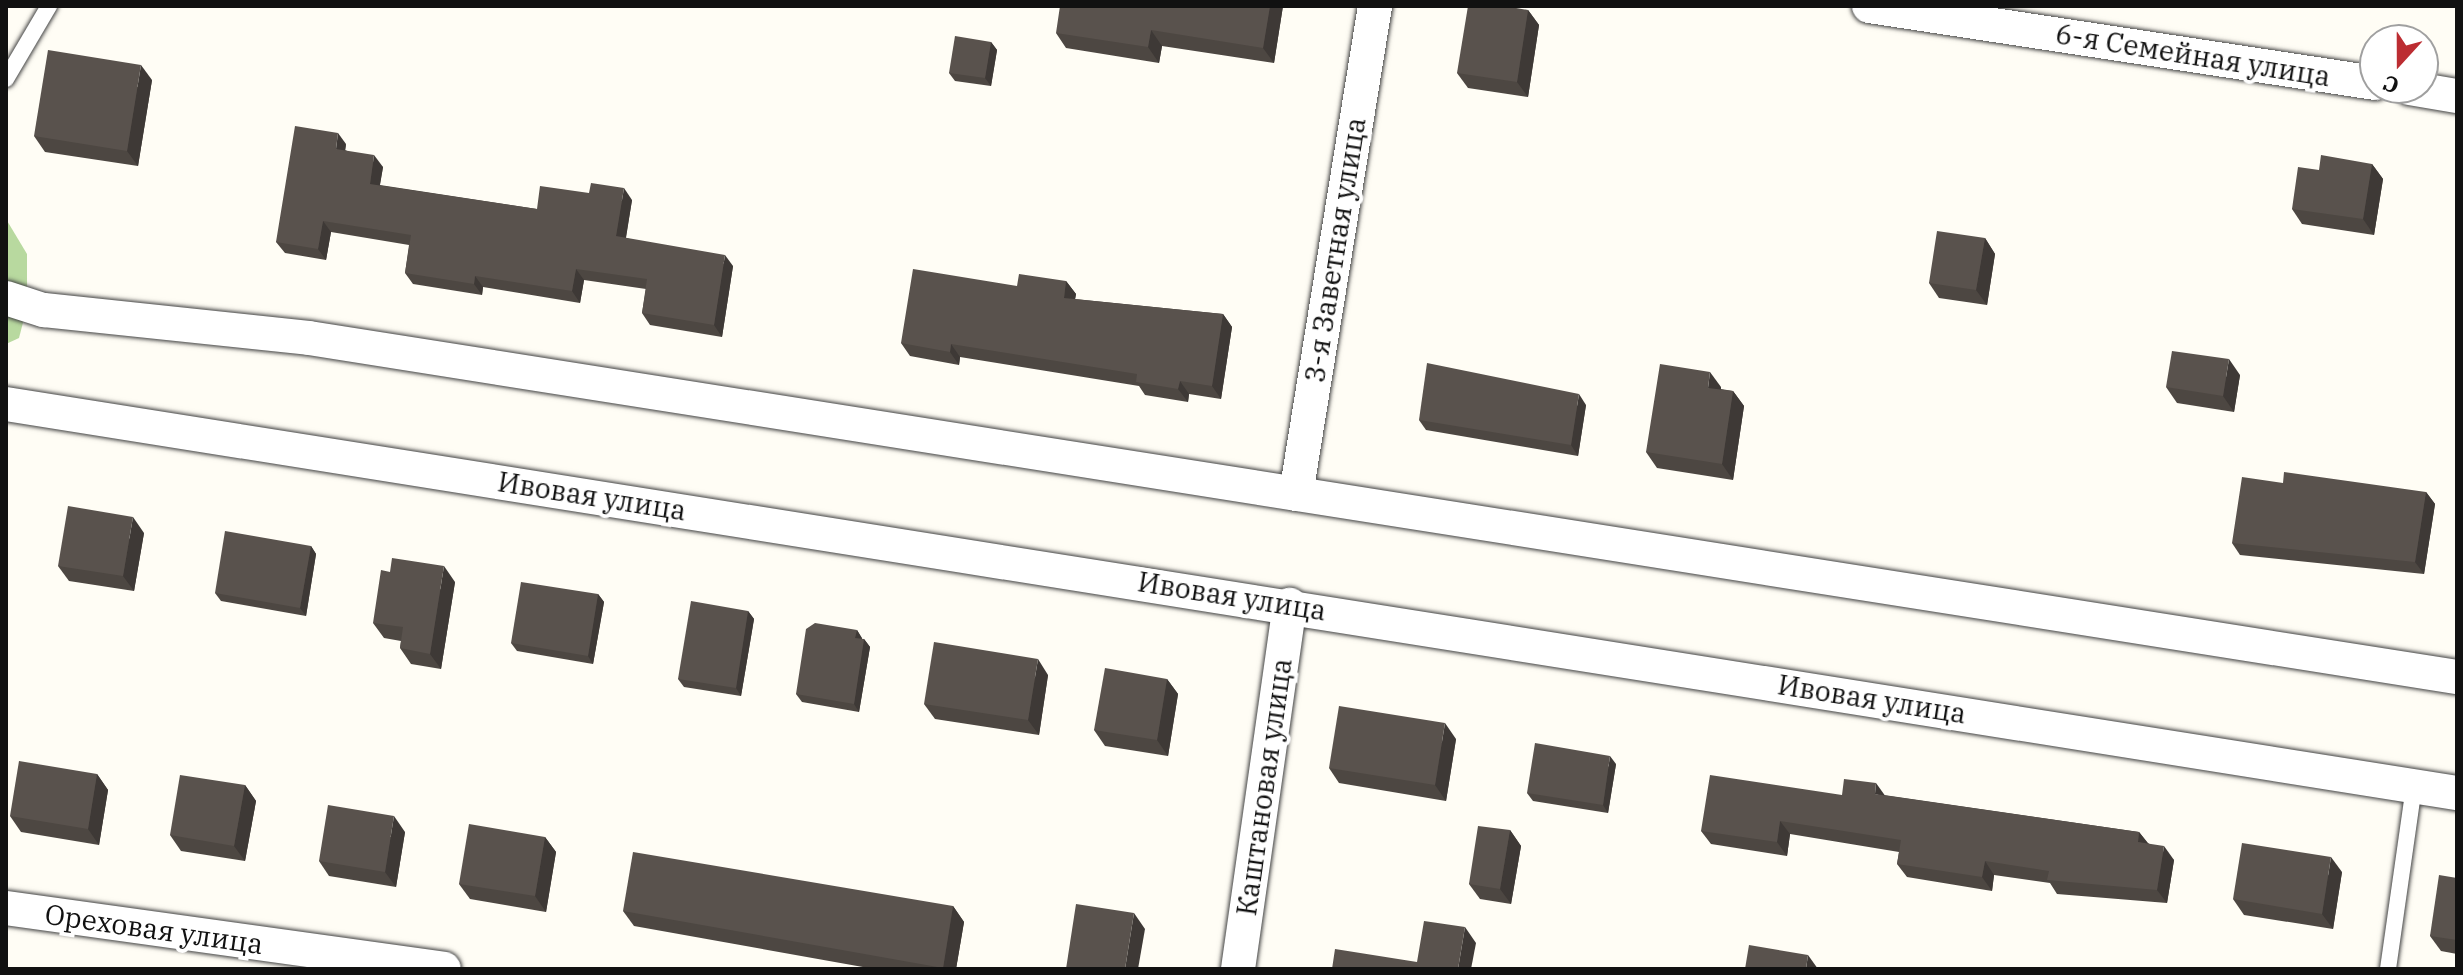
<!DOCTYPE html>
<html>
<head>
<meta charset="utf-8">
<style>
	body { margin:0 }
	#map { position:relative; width:2463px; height:975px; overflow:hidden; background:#fffdf5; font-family:"IBM Plex Serif",serif }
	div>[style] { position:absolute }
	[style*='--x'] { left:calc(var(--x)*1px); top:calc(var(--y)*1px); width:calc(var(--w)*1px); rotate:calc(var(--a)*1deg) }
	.forest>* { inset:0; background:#b8d99f }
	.roads { filter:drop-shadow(0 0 2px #444) drop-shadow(0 0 2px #444) }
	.service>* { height:16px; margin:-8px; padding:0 8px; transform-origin:8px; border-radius:8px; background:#fff }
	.minor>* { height:34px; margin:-17px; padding:0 17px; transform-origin:17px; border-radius:17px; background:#fff }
	.wall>* { inset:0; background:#4d4742 }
	.shaded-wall>* { inset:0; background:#3e3936 }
	.building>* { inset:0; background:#59524d }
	span { translate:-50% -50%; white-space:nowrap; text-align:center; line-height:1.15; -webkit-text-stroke:8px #fff; paint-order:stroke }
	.street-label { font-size:28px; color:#111 }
	.frame { position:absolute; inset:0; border:8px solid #111; pointer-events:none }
	.north { position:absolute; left:2359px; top:24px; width:80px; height:80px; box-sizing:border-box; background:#fff; border:2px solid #a0a0a0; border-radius:50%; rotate:201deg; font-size:22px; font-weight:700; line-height:32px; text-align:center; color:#111 }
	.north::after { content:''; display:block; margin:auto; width:28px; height:36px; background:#bc2d32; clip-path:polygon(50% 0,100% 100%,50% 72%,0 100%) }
</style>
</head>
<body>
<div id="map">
	<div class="forest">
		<i style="clip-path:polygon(6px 219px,27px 254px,27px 307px,19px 338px,6px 344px)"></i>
	</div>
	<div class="roads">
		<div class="service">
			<i style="--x:6;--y:79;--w:85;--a:-59.5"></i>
			<i style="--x:2388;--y:969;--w:185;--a:-81.9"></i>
		</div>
		<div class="minor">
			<i style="--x:1869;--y:6;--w:512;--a:8.65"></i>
			<i style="--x:2410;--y:88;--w:48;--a:9.7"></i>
			<i style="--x:6;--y:298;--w:40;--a:18"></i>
			<i style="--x:44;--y:310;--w:266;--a:6"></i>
			<i style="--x:309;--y:338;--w:2175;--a:8.97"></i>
			<i style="--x:6;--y:404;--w:2482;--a:9.02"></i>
			<i style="--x:1296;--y:494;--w:494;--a:-80.8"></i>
			<i style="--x:6;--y:908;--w:442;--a:7.9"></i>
			<i style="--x:1238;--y:969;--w:368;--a:-81.9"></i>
		</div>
	</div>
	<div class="wall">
		<i style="clip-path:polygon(1283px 6px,1274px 63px,1162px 46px,1159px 63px,1066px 48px,1056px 33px)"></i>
		<i style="clip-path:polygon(1528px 10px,1539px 25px,1528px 97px,1468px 88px,1457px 73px)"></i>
		<i style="clip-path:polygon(991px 42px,997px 50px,991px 86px,955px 81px,949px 73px)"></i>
		<i style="clip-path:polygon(152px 80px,138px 166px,45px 152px,34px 136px)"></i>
		<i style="clip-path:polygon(346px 144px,345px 150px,383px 167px,380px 185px,537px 209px,632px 200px,626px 238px,733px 266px,722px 337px,650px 325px,642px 313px,646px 289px,584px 280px,580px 303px,483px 287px,482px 295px,413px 284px,405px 273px,409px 245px,331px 232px,326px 260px,285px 253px,276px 242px)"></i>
		<i style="clip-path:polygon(2372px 164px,2383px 179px,2374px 235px,2302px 224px,2292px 209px,2319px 170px)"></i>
		<i style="clip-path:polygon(1985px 238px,1995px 254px,1987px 305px,1939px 298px,1929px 283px)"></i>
		<i style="clip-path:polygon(1066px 281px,1076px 294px,1075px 299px,1223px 314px,1232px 327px,1221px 399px,1189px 394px,1188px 402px,1145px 395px,1139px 386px,960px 357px,959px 365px,910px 356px,901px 343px,1017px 286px)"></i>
		<i style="clip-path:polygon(2240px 375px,2234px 412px,2177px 403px,2166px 387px)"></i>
		<i style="clip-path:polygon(1721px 387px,1721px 389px,1733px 391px,1744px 406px,1733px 480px,1657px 468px,1646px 452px)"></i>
		<i style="clip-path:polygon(1586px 405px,1578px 456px,1426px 430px,1419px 420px)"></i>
		<i style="clip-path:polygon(2426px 492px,2435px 504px,2424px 574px,2240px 555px,2232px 543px)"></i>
		<i style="clip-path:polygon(144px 533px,134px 591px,69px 581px,58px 566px)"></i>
		<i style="clip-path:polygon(311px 546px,316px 554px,306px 616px,221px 601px,215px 593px)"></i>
		<i style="clip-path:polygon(455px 582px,441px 669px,411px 664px,400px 648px,401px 641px,384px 638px,373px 623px)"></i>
		<i style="clip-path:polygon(598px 594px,604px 602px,593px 664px,517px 651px,511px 643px)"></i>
		<i style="clip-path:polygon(748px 611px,754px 619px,741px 696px,684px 687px,678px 679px)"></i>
		<i style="clip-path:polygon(857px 630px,862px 639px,864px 639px,870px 647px,859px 712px,802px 702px,796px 694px)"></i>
		<i style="clip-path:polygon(1048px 675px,1039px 735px,935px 719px,924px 704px)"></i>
		<i style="clip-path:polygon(1167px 679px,1178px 694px,1168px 756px,1105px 746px,1094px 730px)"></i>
		<i style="clip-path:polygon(1456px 739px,1446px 801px,1339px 783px,1329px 768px)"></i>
		<i style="clip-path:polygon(1616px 764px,1608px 813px,1533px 801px,1527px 793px)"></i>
		<i style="clip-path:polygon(97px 774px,108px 790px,99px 845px,21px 832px,10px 816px)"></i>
		<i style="clip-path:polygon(245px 785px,256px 801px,245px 861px,181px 851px,170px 835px)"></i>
		<i style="clip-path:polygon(1842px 795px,1884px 795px,2139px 832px,2148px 843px,2174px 860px,2167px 903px,2057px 894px,2050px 883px,1994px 875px,1992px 891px,1907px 877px,1897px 864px,1899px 852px,1790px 834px,1787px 856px,1711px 844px,1701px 831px)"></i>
		<i style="clip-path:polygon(1510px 830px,1521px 846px,1511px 904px,1480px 899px,1469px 884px)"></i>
		<i style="clip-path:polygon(405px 832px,396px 887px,329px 876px,319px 861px)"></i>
		<i style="clip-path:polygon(545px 837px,556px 852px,546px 912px,470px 899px,459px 884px)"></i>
		<i style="clip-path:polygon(2342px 872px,2333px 929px,2244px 915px,2233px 899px)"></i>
		<i style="clip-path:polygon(2457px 878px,2457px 954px,2441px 951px,2430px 936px)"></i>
		<i style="clip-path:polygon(953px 906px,964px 922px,956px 969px,874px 969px,634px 926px,623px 911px)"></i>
	</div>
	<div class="shaded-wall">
		<i style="clip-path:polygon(1270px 6px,1283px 6px,1274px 63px,1263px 48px)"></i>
		<i style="clip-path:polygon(1528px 10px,1539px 25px,1528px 97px,1517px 82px)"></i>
		<i style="clip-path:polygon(1151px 30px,1162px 46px,1159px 63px,1148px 47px)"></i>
		<i style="clip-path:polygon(991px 42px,997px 50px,991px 86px,985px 78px)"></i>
		<i style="clip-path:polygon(141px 65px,152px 80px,138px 166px,127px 151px)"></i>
		<i style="clip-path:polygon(338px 133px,346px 144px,344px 160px,336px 149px)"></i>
		<i style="clip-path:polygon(374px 155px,383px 167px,378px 195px,370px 184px)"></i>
		<i style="clip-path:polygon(2372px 164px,2383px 179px,2374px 235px,2363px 219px)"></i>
		<i style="clip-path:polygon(624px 188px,632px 200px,624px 248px,616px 236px)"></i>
		<i style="clip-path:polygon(323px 221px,331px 232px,326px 260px,318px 249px)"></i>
		<i style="clip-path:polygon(1985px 238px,1995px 254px,1987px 305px,1976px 290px)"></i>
		<i style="clip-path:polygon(725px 255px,733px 266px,722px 337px,714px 325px)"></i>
		<i style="clip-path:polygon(576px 269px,584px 280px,580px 303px,572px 291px)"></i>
		<i style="clip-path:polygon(475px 276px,483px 287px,482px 295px,474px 284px)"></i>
		<i style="clip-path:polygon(1066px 281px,1076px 294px,1073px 311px,1064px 298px)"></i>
		<i style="clip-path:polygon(1223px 314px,1232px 327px,1221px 399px,1212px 386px)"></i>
		<i style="clip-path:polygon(951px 344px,960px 357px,959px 365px,950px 352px)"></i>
		<i style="clip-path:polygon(2229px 359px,2240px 375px,2234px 412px,2223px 396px)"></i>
		<i style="clip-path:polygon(1710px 372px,1721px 387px,1719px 403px,1708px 388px)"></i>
		<i style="clip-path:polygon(1180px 381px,1189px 394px,1188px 402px,1178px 389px)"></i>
		<i style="clip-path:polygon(1733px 391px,1744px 406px,1733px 480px,1722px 464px)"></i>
		<i style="clip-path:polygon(1579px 394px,1586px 405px,1578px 456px,1571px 445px)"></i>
		<i style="clip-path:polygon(2426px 492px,2435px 504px,2424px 574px,2415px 562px)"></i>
		<i style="clip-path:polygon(133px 517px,144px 533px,134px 591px,123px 576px)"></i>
		<i style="clip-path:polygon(311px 546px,316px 554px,306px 616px,300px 608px)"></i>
		<i style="clip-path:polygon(444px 566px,455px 582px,441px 669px,430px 654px)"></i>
		<i style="clip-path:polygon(598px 594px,604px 602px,593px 664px,588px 656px)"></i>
		<i style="clip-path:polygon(748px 611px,754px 619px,741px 696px,736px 688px)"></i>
		<i style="clip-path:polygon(857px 630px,862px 638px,861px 646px,855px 638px)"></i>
		<i style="clip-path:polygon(864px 639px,870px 647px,859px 712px,854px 704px)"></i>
		<i style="clip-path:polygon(1038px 659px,1048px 675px,1039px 735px,1028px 720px)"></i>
		<i style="clip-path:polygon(1167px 679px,1178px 694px,1168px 756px,1157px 740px)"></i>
		<i style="clip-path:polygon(1445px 723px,1456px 739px,1446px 801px,1435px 785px)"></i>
		<i style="clip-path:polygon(1610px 756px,1616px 764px,1608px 813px,1603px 805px)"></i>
		<i style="clip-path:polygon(97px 774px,108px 790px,99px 845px,88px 829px)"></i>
		<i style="clip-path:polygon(1876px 783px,1886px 797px,1875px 794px)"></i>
		<i style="clip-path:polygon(245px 785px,256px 801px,245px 861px,234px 846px)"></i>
		<i style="clip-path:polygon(394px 816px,405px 832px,396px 887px,385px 872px)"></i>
		<i style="clip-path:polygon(1780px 821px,1790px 834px,1787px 856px,1777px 842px)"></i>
		<i style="clip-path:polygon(1510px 830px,1521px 846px,1511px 904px,1500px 889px)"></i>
		<i style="clip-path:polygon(2139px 832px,2149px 845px,2138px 842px)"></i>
		<i style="clip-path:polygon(545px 837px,556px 852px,546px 912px,535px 896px)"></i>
		<i style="clip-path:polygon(2164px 846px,2174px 860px,2167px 903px,2157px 890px)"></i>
		<i style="clip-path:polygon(2331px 857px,2342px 872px,2333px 929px,2322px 914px)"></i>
		<i style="clip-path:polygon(1985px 861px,1994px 875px,1992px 891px,1982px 877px)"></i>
		<i style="clip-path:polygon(953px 906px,964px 922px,956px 969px,944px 969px,943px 968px)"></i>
		<i style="clip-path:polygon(1134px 913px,1145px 929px,1138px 969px,1125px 969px)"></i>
		<i style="clip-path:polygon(1465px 927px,1476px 943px,1471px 969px,1458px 969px)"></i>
		<i style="clip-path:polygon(1808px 955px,1818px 969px,1806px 969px)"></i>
	</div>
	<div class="building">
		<i style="clip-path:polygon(1060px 6px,1270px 6px,1263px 48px,1151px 30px,1148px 47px,1056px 33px)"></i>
		<i style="clip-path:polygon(1468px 6px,1505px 6px,1528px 10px,1517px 82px,1457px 73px)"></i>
		<i style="clip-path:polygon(955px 36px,991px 42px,985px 78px,949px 73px)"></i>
		<i style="clip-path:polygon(48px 50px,141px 65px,127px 151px,34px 136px)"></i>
		<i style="clip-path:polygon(295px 126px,338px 133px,336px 149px,374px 155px,370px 184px,537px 209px,540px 186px,589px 193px,591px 183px,624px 188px,616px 236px,725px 255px,714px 325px,642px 313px,647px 279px,576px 269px,572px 291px,475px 276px,474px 284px,405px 273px,411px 235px,323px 221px,318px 249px,276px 242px)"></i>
		<i style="clip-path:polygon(2321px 155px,2372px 164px,2363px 219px,2292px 209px,2298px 167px,2319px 170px)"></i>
		<i style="clip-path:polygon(1937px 231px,1985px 238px,1976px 290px,1929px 283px)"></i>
		<i style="clip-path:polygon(913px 269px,1017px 286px,1019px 274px,1066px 281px,1064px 298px,1223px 314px,1212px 386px,1180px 381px,1178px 389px,1136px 382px,1137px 374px,951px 344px,950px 352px,901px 343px)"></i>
		<i style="clip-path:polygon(2172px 351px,2229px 359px,2223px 396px,2166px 387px)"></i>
		<i style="clip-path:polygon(1427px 363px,1579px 394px,1571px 445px,1419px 420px)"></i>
		<i style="clip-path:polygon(1660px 364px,1710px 372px,1708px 388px,1733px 391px,1722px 464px,1646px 452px)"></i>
		<i style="clip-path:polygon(2284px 472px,2426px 492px,2415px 562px,2232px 543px,2242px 477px,2283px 483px)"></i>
		<i style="clip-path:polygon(68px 506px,133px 517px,123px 576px,58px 566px)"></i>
		<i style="clip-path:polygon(225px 531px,311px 546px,300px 608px,215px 593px)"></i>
		<i style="clip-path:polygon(392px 558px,444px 566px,430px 654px,400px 648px,403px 627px,373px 623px,381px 570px,390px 572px)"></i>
		<i style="clip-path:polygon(521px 582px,598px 594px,588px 656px,511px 643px)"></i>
		<i style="clip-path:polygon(691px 601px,748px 611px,736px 688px,678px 679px)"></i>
		<i style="clip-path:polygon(815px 623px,857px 630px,855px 638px,864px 639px,854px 704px,796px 694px,806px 629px)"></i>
		<i style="clip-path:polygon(934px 642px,1038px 659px,1028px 720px,924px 704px)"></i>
		<i style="clip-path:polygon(1105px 668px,1167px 679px,1157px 740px,1094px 730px)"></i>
		<i style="clip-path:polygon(1339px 706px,1445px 723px,1435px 785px,1329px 768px)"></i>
		<i style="clip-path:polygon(1535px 743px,1610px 756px,1603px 805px,1527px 793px)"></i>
		<i style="clip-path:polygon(19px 761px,97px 774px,88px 829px,10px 816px)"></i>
		<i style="clip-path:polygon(180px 775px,245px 785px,234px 846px,170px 835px)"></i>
		<i style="clip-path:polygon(1710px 775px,1842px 795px,1844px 779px,1876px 783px,1875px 794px,2139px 832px,2138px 842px,2164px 846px,2157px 890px,2047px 880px,2049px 871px,1985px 861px,1982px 877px,1897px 864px,1901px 840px,1780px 821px,1777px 842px,1701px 831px)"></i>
		<i style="clip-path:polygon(328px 805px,394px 816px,385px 872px,319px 861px)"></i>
		<i style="clip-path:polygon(469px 824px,545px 837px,535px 896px,459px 884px)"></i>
		<i style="clip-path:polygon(1478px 826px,1510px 830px,1500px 889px,1469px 884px)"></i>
		<i style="clip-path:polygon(2242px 843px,2331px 857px,2322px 914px,2233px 899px)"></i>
		<i style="clip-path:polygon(633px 852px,953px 906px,943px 968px,623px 911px)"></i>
		<i style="clip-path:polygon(2439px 875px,2457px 878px,2457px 940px,2430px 936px)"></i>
		<i style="clip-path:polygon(1076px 904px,1134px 913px,1125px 969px,1066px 969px)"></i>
		<i style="clip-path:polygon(1424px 921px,1465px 927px,1458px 969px,1332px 969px,1335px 949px,1417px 962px)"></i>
		<i style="clip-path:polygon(1749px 945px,1808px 955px,1806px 969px,1745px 969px)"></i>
	</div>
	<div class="street-label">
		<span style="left:2193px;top:55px;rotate:9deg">6-я Семейная улица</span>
		<span style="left:1335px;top:250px;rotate:-81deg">3-я Заветная улица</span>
		<span style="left:592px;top:496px;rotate:9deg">Ивовая улица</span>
		<span style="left:1232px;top:596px;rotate:9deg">Ивовая улица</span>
		<span style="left:1872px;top:699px;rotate:9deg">Ивовая улица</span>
		<span style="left:1264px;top:787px;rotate:-82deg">Каштановая улица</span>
		<span style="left:154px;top:929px;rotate:8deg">Ореховая улица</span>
	</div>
	<div class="frame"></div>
	<div class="north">С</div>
</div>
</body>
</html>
